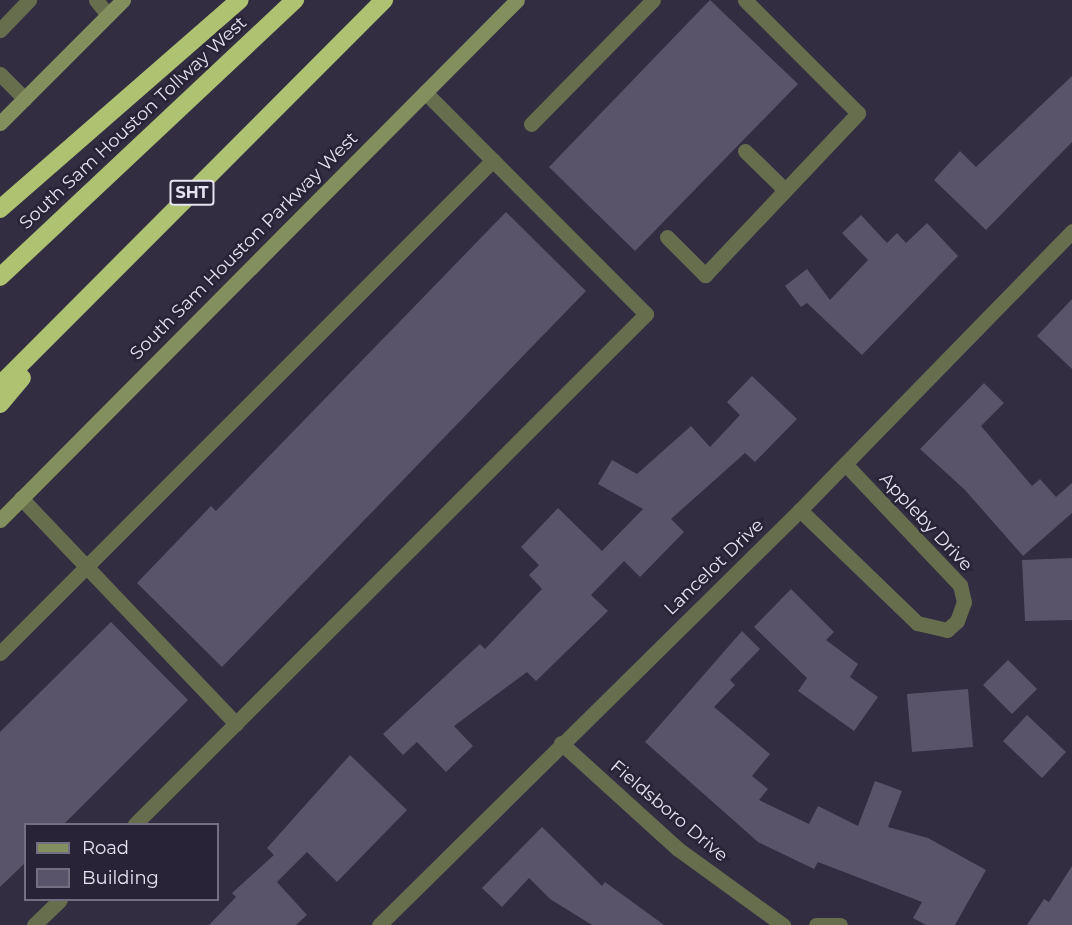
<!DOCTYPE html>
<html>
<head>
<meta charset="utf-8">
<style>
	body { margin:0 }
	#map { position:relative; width:1072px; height:925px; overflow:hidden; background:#322d41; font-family:Montserrat,sans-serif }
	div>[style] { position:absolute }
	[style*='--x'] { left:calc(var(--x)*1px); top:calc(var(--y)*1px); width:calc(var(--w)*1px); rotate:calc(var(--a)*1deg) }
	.building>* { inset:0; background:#59546a }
	.lane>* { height:15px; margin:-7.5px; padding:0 7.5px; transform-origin:7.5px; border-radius:7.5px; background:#666e4e }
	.street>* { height:15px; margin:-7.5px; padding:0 7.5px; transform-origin:7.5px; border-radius:7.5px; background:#666e4e }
	.secondary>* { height:15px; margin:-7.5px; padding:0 7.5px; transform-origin:7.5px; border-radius:7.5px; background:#83905d }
	.highway>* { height:18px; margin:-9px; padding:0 9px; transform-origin:9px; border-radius:9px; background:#afc271 }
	span { translate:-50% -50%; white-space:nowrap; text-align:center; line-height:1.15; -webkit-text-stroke:5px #282336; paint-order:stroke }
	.shield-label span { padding:2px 4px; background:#282336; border:2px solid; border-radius:4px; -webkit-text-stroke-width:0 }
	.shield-label { font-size:16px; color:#e6e3f1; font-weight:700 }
	.street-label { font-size:18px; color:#e6e3f1 }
	.legend { position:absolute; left:24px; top:823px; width:195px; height:78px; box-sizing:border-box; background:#282336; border:2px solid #747081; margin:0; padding:8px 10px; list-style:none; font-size:18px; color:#e6e3f1 }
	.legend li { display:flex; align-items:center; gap:12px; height:30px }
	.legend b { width:30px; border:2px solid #747081 }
</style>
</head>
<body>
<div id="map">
	<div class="building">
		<i style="clip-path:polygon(710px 0,798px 84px,635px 251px,549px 167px)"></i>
		<i style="clip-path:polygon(1072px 76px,1072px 142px,986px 230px,934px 180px,960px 151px,976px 167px)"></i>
		<i style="clip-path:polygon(506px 212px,586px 291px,222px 667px,137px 583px,211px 506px,216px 511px)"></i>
		<i style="clip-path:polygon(861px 215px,887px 243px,897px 233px,906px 243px,927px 223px,958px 256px,862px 355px,807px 303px,801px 307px,785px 286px,807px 269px,830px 300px,868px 260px,842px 233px)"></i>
		<i style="clip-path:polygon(1072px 299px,1072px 369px,1037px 336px)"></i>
		<i style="clip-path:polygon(752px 376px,797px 419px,755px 462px,745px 453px,671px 519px,684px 532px,640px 577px,624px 561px,591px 595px,608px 611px,536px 681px,527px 672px,454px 726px,473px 746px,446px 772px,417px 742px,403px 755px,383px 734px,480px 644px,485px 649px,542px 589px,529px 575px,539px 565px,521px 547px,558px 508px,602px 551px,643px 509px,598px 484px,612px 460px,637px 474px,691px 426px,710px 447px,740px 415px,727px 402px)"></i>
		<i style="clip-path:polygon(984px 383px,1004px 403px,981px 426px,1032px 486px,1040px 479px,1056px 497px,1072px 483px,1072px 513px,1023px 556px,965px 490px,920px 449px)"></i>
		<i style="clip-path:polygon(1072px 558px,1072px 620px,1025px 621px,1022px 560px)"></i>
		<i style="clip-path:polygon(791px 589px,834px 632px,826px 640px,858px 664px,850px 677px,878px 697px,854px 731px,798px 691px,807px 678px,754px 627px)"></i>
		<i style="clip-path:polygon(111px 622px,188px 700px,63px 825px,26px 825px,26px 862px,0 887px,0 732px)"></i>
		<i style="clip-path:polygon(742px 631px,760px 649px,730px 680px,735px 685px,714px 707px,770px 754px,752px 776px,768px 789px,759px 800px,809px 824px,818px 806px,858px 826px,875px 781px,902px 791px,888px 827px,928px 838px,986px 870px,955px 925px,926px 925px,913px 918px,922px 902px,818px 862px,814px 869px,758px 842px,645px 742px)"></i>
		<i style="clip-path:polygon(1008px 660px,1037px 689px,1012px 714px,983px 685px)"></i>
		<i style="clip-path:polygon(968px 689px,973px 747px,912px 752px,907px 694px)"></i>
		<i style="clip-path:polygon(1027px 715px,1066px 752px,1042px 778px,1003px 741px)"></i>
		<i style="clip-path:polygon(350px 755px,407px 810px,337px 882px,307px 852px,277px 882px,307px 915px,296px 925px,209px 925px,236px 897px,232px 893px,274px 855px,267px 848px)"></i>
		<i style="clip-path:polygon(542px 827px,602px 886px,605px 882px,664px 925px,592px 925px,550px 899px,529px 878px,502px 907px,482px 888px)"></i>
		<i style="clip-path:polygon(1072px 866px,1072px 925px,1027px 925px,1044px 899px,1049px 902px)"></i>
	</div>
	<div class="lane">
		<i style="--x:96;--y:0;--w:19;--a:51"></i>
		<i style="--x:0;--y:30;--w:42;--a:-46"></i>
		<i style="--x:0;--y:74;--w:35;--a:45"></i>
		<i style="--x:531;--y:124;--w:174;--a:-45.5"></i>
		<i style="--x:745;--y:151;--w:56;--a:44.3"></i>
		<i style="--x:667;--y:237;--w:54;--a:45"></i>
		<i style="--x:705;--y:275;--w:223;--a:-46.6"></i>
		<i style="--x:858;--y:113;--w:160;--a:-135"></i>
		<i style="--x:21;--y:498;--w:312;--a:46.4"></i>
		<i style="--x:0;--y:653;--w:697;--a:-45"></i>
		<i style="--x:135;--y:824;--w:722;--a:-44.94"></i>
		<i style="--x:646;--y:314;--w:313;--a:-134.9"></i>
		<i style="--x:34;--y:925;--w:36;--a:-44"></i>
	</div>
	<div class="street">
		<i style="--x:800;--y:510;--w:163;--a:44"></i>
		<i style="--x:917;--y:623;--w:31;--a:13"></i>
		<i style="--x:947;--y:630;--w:13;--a:-42"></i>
		<i style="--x:957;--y:621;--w:20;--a:-70"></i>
		<i style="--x:964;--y:602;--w:17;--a:-103"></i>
		<i style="--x:960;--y:585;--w:167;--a:-133.5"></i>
		<i style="--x:561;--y:743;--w:158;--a:42.2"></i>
		<i style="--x:678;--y:849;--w:130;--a:35.9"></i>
		<i style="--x:379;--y:925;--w:591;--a:-44.59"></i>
		<i style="--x:800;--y:510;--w:390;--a:-45.7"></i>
		<i style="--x:816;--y:925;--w:24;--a:0"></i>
	</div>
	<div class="secondary">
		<i style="--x:0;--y:123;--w:174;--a:-45"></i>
		<i style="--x:0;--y:520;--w:733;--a:-45.17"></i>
	</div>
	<div class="highway">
		<i style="--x:0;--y:209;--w:318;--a:-41.1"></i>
		<i style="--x:0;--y:277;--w:405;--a:-43.2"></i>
		<i style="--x:0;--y:385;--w:544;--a:-45.07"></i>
		<i style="--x:0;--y:404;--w:34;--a:-50"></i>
	</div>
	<div class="shield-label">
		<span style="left:192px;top:193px">SHT</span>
	</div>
	<div class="street-label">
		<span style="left:133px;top:123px;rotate:-43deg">South Sam Houston Tollway West</span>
		<span style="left:244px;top:246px;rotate:-45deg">South Sam Houston Parkway West</span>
		<span style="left:926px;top:522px;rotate:47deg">Appleby Drive</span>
		<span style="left:714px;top:567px;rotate:-44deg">Lancelot Drive</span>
		<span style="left:669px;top:811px;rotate:40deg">Fieldsboro Drive</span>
	</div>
	<ul class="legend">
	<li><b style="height:8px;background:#83905d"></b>Road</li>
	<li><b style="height:16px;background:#59546a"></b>Building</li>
	</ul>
</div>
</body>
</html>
